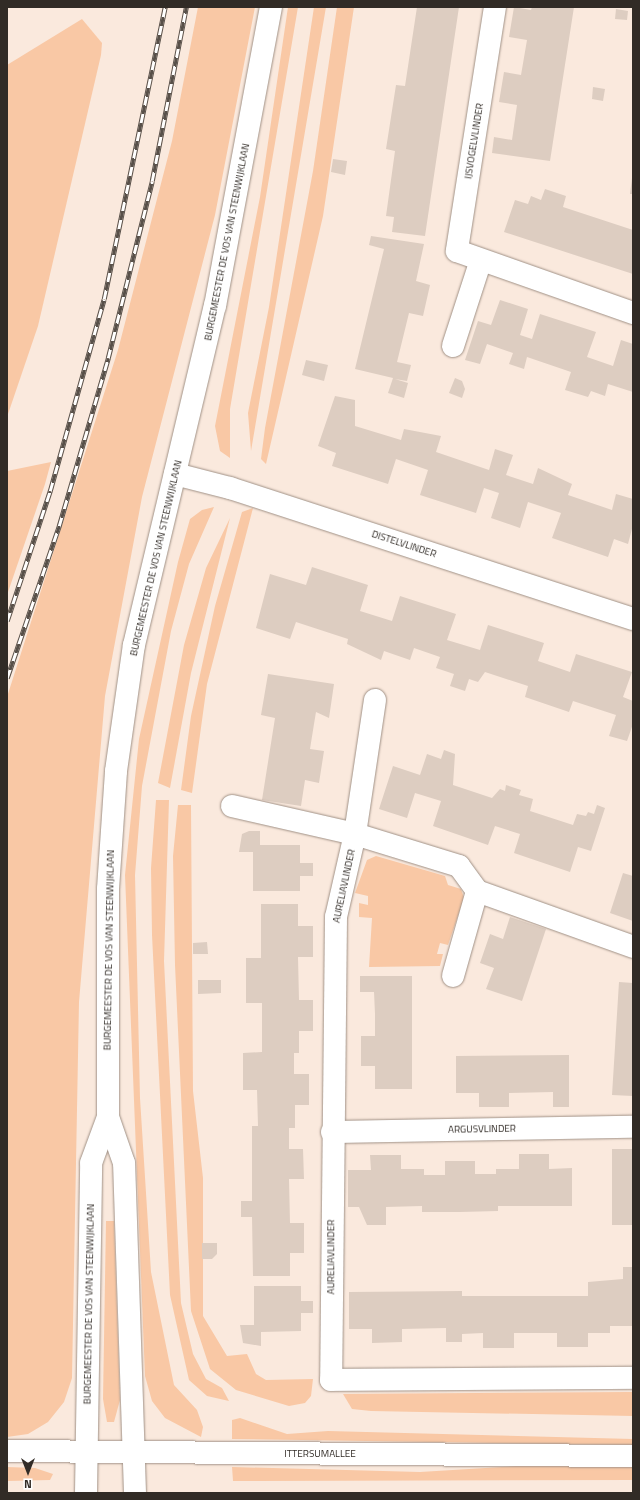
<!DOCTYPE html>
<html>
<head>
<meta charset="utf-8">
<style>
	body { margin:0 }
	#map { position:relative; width:640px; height:1500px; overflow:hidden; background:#fae9dd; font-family:"Titillium Web",sans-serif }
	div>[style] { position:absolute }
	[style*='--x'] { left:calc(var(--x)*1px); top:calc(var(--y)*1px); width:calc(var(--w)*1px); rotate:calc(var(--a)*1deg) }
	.green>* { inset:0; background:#f9c8a5 }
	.building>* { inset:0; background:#ddcdc1 }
	.roads { filter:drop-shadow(0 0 1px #a09186) drop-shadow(0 0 1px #a09186) }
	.minor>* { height:22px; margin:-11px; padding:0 11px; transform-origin:11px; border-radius:11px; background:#fff }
	.tertiary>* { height:22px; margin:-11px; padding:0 11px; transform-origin:11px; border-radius:11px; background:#fff }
	.rail>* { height:4.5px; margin-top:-2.25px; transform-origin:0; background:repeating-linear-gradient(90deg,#fff 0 9px,#585049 0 18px); box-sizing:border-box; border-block:1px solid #585049 }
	span { translate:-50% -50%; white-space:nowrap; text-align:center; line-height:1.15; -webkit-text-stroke:3.5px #fff; paint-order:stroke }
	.street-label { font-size:10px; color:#312b26 }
	.frame { position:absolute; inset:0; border:8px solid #312b26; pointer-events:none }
	.north { position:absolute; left:8px; top:1452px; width:40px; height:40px; -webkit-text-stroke:3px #fff; paint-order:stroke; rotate:180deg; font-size:11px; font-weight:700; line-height:16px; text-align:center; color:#312b26 }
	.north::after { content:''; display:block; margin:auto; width:14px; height:18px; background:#312b26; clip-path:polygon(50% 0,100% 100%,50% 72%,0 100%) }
</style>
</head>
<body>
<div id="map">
	<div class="green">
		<i style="clip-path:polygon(198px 7px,255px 7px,215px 215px,142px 497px,105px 696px,79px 1002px,72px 1378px,64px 1402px,48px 1422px,28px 1434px,7px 1437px,7px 697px,118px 350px,172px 141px)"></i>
		<i style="clip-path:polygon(288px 7px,298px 7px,230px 409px,230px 458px,220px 451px,215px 426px,260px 197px)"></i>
		<i style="clip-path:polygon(314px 7px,326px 7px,251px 451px,248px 413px,269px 307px)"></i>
		<i style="clip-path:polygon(337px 7px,354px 7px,323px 216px,266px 464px,261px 459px,265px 428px,313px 171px)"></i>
		<i style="clip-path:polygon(82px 19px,102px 43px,101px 55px,38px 326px,7px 417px,7px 65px)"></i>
		<i style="clip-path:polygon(51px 462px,45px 484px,7px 595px,7px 471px)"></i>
		<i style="clip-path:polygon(214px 507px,189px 564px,171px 631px,142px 786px,135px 875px,140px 1098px,151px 1272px,174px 1385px,197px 1410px,203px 1427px,201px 1437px,165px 1418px,152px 1401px,145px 1376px,125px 875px,139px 739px,178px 562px,190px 519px,202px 510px)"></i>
		<i style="clip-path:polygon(253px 508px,207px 684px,192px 793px,181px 790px,191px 716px,215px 606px,242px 512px)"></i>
		<i style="clip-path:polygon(230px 518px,191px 673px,170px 788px,158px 783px,184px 645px,206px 568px)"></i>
		<i style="clip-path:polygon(156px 800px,169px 800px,164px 961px,181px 1303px,193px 1354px,206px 1379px,222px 1388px,229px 1401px,207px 1396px,189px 1380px,170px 1295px,152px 935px,151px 868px)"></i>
		<i style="clip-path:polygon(178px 805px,191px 805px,193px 1091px,203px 1178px,203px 1316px,227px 1356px,247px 1354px,256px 1374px,266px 1380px,313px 1379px,311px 1396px,305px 1403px,289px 1406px,236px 1390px,210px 1369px,191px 1311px,175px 965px,173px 856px)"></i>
		<i style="clip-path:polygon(376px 856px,445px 876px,448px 885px,461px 889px,464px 898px,448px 945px,440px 943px,437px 954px,443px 954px,440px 966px,369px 967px,372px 918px,359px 917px,359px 903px,368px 905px,368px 896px,355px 893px,367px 860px)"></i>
		<i style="clip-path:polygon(106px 1221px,114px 1221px,120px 1400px,114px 1422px,107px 1422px,103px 1399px)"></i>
		<i style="clip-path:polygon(633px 1392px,633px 1416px,371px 1411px,352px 1409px,343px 1394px)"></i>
		<i style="clip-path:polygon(240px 1418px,287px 1434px,328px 1431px,633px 1439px,633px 1445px,232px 1439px,232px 1420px)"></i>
		<i style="clip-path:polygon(564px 1463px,633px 1464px,633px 1480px,233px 1481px,232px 1467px,420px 1472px)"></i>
		<i style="clip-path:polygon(7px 1467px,35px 1468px,53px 1474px,50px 1480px,7px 1481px)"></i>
	</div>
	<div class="building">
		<i style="clip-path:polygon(417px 7px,459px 7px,425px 236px,392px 232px,394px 217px,386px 216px,395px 151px,386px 149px,396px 85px,405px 86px)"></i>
		<i style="clip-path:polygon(514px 7px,531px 10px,532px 7px,574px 7px,550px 161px,492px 153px,494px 137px,512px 140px,517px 105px,499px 102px,504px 72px,521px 75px,527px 40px,509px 37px)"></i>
		<i style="clip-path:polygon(616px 9px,628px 11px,627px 20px,615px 19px)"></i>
		<i style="clip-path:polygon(593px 87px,605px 89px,603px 101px,592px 99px)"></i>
		<i style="clip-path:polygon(333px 159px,347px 161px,345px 175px,331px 172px)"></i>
		<i style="clip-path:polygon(632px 178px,633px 178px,633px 194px,630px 194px)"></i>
		<i style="clip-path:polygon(545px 189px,566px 196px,563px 207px,633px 230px,633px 274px,504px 232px,515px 200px,528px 204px,531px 196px,541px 200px)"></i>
		<i style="clip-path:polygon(371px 236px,424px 244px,416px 281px,430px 285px,423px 316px,409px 313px,397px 362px,411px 365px,407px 381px,395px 379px,408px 383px,404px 398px,388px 393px,393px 378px,355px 369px,384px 249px,369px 245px)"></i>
		<i style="clip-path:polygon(500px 300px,528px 309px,520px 335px,532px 339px,540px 314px,596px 332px,587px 357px,613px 366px,621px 340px,633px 344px,633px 392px,608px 384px,605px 396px,591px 391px,588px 397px,565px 390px,571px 372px,527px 357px,524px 369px,509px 364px,513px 353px,487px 344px,480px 364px,465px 360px,478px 321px,491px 325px)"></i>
		<i style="clip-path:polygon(306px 360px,328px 365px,324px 381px,302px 375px)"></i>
		<i style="clip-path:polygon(455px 378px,462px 381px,465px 389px,462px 398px,449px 393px)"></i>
		<i style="clip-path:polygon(335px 396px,355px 400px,355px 426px,401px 440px,404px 429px,441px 436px,436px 452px,489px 470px,495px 449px,513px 455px,506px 475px,533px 484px,538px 468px,572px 484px,568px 495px,612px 510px,616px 494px,633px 499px,633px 525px,628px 544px,614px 539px,608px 557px,552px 538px,561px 513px,528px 502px,520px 528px,491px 518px,499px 493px,484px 488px,476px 513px,420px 495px,428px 470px,396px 459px,388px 484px,332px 466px,336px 453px,318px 446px)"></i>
		<i style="clip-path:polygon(312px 567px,368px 585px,360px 611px,392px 621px,400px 596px,456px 614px,447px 640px,480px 650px,488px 625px,544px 643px,538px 661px,570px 672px,576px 654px,632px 672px,623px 697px,633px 701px,633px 724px,627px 741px,609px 736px,616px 715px,573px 701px,569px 712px,525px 697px,528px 686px,485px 672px,478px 682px,469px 679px,465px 691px,450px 686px,454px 674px,436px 668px,440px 657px,414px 648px,410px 660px,384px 651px,381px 660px,347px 644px,348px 639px,296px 622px,290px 639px,256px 628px,270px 574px,306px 585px)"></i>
		<i style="clip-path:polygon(268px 674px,334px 684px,329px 718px,316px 712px,314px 724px,310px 749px,324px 751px,319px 783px,305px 780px,301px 806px,262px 800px,275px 718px,261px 715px)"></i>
		<i style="clip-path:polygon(444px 750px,455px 754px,453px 785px,492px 798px,500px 789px,505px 791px,506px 785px,521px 790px,519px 795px,533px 799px,530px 811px,573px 825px,577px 814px,586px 816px,588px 812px,594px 814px,597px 805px,605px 808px,591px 851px,578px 847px,570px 872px,514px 853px,520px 834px,495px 826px,488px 845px,433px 826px,441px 801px,415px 793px,407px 818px,379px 809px,393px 766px,420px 775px,427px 754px,441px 759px)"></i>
		<i style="clip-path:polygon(249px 831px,260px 831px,260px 845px,300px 845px,300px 863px,313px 863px,313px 876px,300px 876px,300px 891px,253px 891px,253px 852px,239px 852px,242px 834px)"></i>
		<i style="clip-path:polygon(623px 873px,633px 876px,633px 921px,610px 913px)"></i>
		<i style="clip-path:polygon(261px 904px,298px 904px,298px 926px,313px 926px,313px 957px,298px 957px,299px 1000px,313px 1000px,313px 1031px,299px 1031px,299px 1053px,294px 1053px,294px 1074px,309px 1074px,309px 1105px,295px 1105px,295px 1128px,289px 1128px,289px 1149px,303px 1149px,304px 1179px,289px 1179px,290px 1223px,304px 1223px,304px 1253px,290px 1253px,290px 1276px,253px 1276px,252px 1217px,241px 1217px,241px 1201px,252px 1201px,252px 1126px,258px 1126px,257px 1090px,243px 1090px,243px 1053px,262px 1052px,262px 1003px,246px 1003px,246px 958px,261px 958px)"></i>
		<i style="clip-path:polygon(510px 917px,546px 929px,522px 1001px,486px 989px,494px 968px,480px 963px,490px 934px,503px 939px)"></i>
		<i style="clip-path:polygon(207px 942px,208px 954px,193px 954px,193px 943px)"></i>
		<i style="clip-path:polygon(360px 976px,412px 976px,412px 1089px,375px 1089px,375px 1066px,361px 1066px,361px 1036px,375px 1036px,375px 1014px,374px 992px,360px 992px)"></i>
		<i style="clip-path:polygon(198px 980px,221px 980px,221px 993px,198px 994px)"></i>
		<i style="clip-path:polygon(619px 982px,633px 983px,633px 1096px,612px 1095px)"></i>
		<i style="clip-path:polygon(569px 1055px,569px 1107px,553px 1107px,553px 1092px,509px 1093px,509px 1107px,479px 1107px,479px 1093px,456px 1093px,456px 1056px)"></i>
		<i style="clip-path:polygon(612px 1149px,633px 1149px,633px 1225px,612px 1225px)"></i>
		<i style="clip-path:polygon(519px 1154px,549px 1154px,549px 1169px,572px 1168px,572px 1206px,498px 1206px,498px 1211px,460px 1212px,422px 1212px,422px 1206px,386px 1207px,386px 1225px,367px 1225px,359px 1207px,348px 1207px,348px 1170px,371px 1170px,370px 1155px,401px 1155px,401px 1169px,424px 1169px,424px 1175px,445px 1175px,445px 1161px,475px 1161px,475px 1174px,496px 1174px,496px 1169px,519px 1169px)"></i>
		<i style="clip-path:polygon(202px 1243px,217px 1243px,217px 1254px,212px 1259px,202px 1259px)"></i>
		<i style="clip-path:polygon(623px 1267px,633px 1267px,633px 1326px,610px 1326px,610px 1333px,588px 1333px,588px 1347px,557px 1347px,557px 1333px,514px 1333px,514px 1348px,483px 1348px,483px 1333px,462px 1334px,462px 1342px,446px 1342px,446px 1328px,402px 1329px,402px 1342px,372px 1343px,372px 1329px,349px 1329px,349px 1292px,462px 1291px,462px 1296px,588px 1296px,588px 1282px,623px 1279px)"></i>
		<i style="clip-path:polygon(254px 1286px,301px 1286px,301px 1301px,313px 1301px,313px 1313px,301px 1313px,301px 1331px,261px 1332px,261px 1346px,243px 1343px,240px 1325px,254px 1325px)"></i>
	</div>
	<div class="roads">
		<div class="minor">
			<i style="--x:495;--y:7;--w:247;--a:98.9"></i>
			<i style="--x:457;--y:251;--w:187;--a:19.4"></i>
			<i style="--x:453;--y:346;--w:90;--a:-72"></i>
			<i style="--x:175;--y:474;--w:57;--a:14.3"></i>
			<i style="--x:230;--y:488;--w:424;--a:18"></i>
			<i style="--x:375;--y:700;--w:135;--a:98.5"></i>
			<i style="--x:355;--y:834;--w:85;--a:102.9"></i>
			<i style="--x:336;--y:917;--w:463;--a:90.6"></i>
			<i style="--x:331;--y:1380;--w:302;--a:-0.4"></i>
			<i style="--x:232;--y:806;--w:126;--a:12.8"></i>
			<i style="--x:355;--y:834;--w:109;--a:17.1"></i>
			<i style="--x:459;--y:866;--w:31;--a:54"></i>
			<i style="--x:477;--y:891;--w:166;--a:19.7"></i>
			<i style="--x:453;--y:976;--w:88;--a:-74.2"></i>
			<i style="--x:332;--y:1132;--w:301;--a:-1"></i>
		</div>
		<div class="tertiary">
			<i style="--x:7;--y:1451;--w:626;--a:0.46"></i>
			<i style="--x:86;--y:1493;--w:330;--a:-89.1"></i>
			<i style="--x:91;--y:1163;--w:49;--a:-69.7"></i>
			<i style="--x:135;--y:1493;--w:330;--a:-91.9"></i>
			<i style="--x:124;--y:1163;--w:49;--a:-109.2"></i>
			<i style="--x:108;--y:1117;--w:228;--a:-90"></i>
			<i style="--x:108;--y:889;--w:118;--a:-86.1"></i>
			<i style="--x:116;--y:771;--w:127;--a:-81.9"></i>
			<i style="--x:134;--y:645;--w:349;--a:-76.6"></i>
			<i style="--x:215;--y:306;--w:304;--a:-79.4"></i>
		</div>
	</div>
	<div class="rail">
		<i style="--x:7;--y:621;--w:137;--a:-71.7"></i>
		<i style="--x:50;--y:491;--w:199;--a:-74.3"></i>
		<i style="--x:104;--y:299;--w:298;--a:-78.2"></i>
		<i style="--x:7;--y:678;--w:161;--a:-71.1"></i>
		<i style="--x:59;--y:526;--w:175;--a:-73.7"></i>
		<i style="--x:108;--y:358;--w:182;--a:-76"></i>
		<i style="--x:152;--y:181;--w:177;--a:-78.9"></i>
	</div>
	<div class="street-label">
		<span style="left:474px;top:141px;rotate:-81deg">IJSVOGELVLINDER</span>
		<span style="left:227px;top:242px;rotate:-79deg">BURGEMEESTER DE VOS VAN STEENWIJKLAAN</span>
		<span style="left:404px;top:544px;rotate:18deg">DISTELVLINDER</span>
		<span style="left:156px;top:558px;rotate:-77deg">BURGEMEESTER DE VOS VAN STEENWIJKLAAN</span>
		<span style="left:344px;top:886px;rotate:-78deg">AURELIAVLINDER</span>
		<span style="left:109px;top:950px;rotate:-89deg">BURGEMEESTER DE VOS VAN STEENWIJKLAAN</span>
		<span style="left:482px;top:1129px;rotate:-1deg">ARGUSVLINDER</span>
		<span style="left:331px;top:1257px;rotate:-90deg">AURELIAVLINDER</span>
		<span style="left:89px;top:1304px;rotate:-89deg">BURGEMEESTER DE VOS VAN STEENWIJKLAAN</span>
		<span style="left:320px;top:1454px">ITTERSUMALLEE</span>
	</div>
	<div class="frame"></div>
	<div class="north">N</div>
</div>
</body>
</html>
